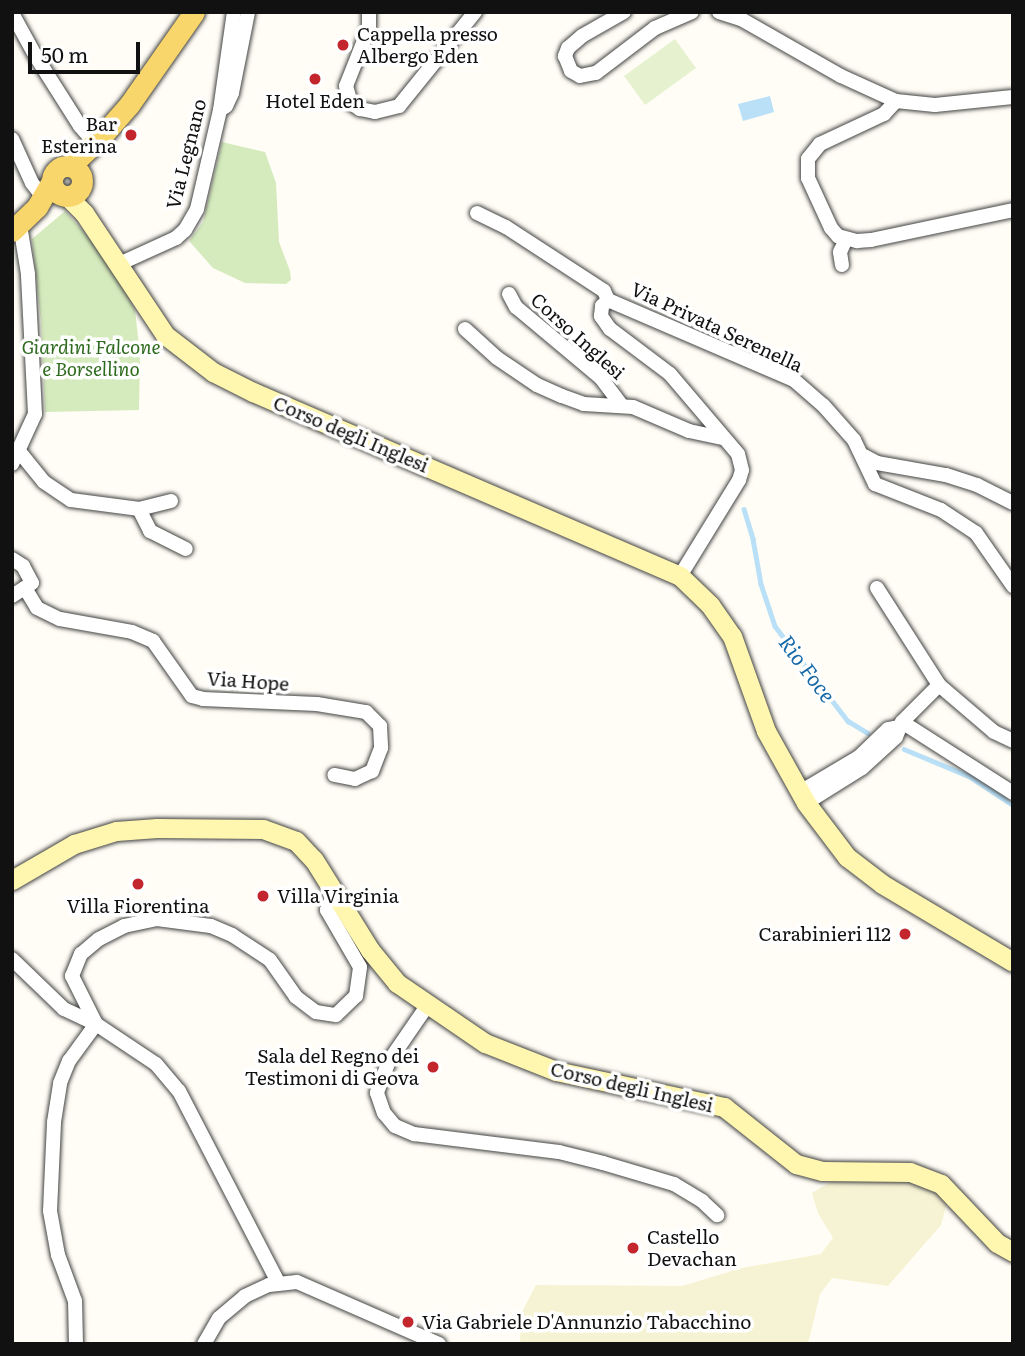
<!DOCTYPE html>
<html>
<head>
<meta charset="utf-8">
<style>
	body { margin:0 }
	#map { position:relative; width:1025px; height:1356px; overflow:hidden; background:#fffdf5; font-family:Literata,serif }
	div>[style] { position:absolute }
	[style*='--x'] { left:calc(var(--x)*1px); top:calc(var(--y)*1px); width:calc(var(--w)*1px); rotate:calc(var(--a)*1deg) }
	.farmland>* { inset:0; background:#f6f3d4 }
	.green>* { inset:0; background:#d5ebbd }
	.pitch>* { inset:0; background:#e6f2cf }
	.water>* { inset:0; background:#b9e0f7 }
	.stream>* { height:4.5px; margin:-2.25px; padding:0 2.25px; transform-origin:2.25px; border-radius:2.25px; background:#b9e0f7 }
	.roads { filter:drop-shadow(0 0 2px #444) drop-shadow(0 0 2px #444) }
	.street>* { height:14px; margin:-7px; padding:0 7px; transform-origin:7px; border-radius:7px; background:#fff }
	.secondary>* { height:19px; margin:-9.5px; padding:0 9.5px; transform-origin:9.5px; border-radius:9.5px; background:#fff6b0 }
	.primary>* { height:21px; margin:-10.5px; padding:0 10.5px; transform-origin:10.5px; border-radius:10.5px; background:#f9d66b }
	.primary>.ring { margin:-10.5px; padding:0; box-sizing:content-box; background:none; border:21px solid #f9d66b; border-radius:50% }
	.dots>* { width:19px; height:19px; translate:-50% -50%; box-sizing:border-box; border:4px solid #fff; border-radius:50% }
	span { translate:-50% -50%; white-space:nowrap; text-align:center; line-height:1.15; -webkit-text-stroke:7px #fff; paint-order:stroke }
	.poi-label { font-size:19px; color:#111 }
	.left { translate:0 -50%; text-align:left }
	.right { translate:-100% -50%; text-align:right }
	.street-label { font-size:19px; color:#111 }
	.park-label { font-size:19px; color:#2f6b1f; font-style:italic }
	.water-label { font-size:21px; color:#1768a6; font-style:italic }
	.frame { position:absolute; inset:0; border:14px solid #111; pointer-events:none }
	.scale { position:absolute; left:28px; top:42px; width:112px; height:32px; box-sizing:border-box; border:4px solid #111; border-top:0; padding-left:9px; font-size:21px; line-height:24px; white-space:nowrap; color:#111; -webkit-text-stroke:5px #fff; paint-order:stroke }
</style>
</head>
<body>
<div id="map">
	<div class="farmland">
		<i style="clip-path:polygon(924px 1176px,947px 1203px,941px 1225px,888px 1286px,832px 1278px,820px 1294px,808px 1344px,520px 1343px,521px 1314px,536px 1285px,682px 1286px,742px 1268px,821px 1254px,833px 1238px,818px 1213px,812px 1193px,839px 1177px)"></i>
	</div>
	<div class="green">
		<i style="clip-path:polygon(222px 142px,265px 152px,276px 183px,279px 242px,290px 271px,291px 280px,286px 284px,245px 283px,213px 268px,189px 241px,203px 222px)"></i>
		<i style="clip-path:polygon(65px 211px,93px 242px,121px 282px,135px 310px,140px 355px,139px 410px,45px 412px,41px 322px,32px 239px)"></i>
	</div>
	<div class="pitch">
		<i style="clip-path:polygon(675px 39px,696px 68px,645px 105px,624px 76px)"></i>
	</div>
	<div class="water">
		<i style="clip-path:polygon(770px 96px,774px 112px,743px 121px,738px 104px)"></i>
	</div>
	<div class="stream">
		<i style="--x:744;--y:509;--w:31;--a:73"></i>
		<i style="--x:753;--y:539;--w:46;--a:79.9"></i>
		<i style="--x:761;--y:584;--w:44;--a:71.6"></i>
		<i style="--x:775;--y:626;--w:120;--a:52.5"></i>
		<i style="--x:848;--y:721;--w:23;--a:31"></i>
		<i style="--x:904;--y:749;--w:70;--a:22.6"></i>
		<i style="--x:969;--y:776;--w:53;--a:33.4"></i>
	</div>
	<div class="roads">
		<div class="street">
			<i style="--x:369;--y:12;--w:16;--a:90"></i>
			<i style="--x:369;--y:28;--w:62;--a:111.6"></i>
			<i style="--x:346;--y:86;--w:18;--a:74"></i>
			<i style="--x:351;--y:103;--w:11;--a:34"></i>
			<i style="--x:360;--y:109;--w:15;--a:11"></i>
			<i style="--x:375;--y:112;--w:25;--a:-14"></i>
			<i style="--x:399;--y:106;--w:121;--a:-51"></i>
			<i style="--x:624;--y:12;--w:48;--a:150.3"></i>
			<i style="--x:582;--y:36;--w:18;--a:139"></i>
			<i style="--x:568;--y:48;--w:9;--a:111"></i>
			<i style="--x:565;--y:56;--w:16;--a:68"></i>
			<i style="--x:571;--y:71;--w:10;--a:29"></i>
			<i style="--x:580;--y:76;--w:16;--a:-11"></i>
			<i style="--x:596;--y:73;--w:74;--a:-37.3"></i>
			<i style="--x:655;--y:28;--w:40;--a:-23.4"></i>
			<i style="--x:719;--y:12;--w:23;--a:18"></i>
			<i style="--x:741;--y:19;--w:115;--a:29.7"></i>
			<i style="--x:841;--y:76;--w:60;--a:24.4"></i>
			<i style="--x:896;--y:101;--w:39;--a:6"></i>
			<i style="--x:935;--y:105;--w:78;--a:-5.9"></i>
			<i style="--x:12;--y:13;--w:48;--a:61.3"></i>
			<i style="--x:35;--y:55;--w:84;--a:57.6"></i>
			<i style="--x:80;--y:126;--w:23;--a:49"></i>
			<i style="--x:896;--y:101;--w:18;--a:133"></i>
			<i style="--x:884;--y:114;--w:71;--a:154.9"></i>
			<i style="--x:820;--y:144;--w:19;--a:129"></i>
			<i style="--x:808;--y:159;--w:19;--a:90"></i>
			<i style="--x:808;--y:178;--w:55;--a:65.3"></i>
			<i style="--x:831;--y:228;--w:11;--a:49"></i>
			<i style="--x:838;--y:236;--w:20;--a:15"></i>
			<i style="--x:857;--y:241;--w:14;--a:-4"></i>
			<i style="--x:871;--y:240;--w:145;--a:-11.9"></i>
			<i style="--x:220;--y:110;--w:7;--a:-34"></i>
			<i style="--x:226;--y:106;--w:14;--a:-65"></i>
			<i style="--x:232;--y:93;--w:83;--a:-78.8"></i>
			<i style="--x:12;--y:139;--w:48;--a:65.6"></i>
			<i style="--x:32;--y:183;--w:16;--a:52"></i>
			<i style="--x:477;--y:213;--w:32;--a:26"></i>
			<i style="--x:506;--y:227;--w:117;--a:33.1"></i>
			<i style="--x:604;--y:291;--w:10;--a:66"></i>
			<i style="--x:119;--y:264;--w:63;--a:-24.5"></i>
			<i style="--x:176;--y:238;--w:12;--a:-42"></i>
			<i style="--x:185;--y:230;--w:24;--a:-60"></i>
			<i style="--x:197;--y:209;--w:102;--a:-76.9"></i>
			<i style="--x:220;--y:110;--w:99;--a:-81.9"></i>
			<i style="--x:842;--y:265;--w:13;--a:-99"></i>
			<i style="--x:840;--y:252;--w:14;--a:-65"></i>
			<i style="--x:509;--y:294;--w:15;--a:62"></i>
			<i style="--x:516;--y:307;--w:111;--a:39.9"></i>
			<i style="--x:601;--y:378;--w:35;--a:53"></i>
			<i style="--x:465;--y:329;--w:43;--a:42.2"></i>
			<i style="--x:497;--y:358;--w:48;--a:34"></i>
			<i style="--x:537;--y:385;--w:27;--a:24"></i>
			<i style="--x:562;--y:396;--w:23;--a:20"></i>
			<i style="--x:584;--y:404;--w:49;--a:3.5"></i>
			<i style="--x:633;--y:407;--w:61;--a:23.2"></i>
			<i style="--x:689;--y:431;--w:35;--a:12"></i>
			<i style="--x:18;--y:450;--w:41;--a:50.9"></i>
			<i style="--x:44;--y:482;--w:32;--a:34"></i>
			<i style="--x:71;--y:500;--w:69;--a:7.5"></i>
			<i style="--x:139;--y:509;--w:33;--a:-14"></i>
			<i style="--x:864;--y:456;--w:15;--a:28"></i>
			<i style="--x:877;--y:463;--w:70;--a:9.9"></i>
			<i style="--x:946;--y:475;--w:33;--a:18"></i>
			<i style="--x:977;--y:485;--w:40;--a:26.6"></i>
			<i style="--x:12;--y:464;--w:55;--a:-65.3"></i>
			<i style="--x:35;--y:414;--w:140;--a:-92.9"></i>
			<i style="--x:28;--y:274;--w:50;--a:-99.3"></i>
			<i style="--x:139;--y:509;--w:25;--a:63"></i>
			<i style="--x:150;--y:531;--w:40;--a:26.6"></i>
			<i style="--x:12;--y:559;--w:13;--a:32"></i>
			<i style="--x:23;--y:566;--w:19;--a:62"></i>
			<i style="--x:32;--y:583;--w:24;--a:147"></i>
			<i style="--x:680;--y:576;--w:113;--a:-58.4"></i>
			<i style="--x:739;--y:480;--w:10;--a:-73"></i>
			<i style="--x:742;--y:470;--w:16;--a:-104"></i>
			<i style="--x:738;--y:454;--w:105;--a:-130.4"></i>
			<i style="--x:670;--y:374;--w:75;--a:-143.1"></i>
			<i style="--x:610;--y:329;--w:16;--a:-125"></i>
			<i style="--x:601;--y:316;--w:10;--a:-84"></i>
			<i style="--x:602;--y:306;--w:8;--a:-45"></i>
			<i style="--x:608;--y:300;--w:202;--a:23.3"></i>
			<i style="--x:794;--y:380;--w:38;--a:41"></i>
			<i style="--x:823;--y:405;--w:47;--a:48.5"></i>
			<i style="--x:854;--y:440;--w:49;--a:64.5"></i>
			<i style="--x:875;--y:484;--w:71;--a:21.5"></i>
			<i style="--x:941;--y:510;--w:42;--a:33.3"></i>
			<i style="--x:976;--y:533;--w:65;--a:55.1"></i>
			<i style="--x:25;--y:588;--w:23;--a:59"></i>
			<i style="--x:37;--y:608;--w:25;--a:26"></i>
			<i style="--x:60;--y:619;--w:73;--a:10.2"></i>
			<i style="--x:132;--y:632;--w:23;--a:23"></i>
			<i style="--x:153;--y:641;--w:67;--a:54.7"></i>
			<i style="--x:192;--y:696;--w:11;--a:15"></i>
			<i style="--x:203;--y:699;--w:114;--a:2.5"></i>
			<i style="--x:317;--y:704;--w:50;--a:9.3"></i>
			<i style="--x:366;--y:712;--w:20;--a:45"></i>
			<i style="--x:380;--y:726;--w:22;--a:87"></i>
			<i style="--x:381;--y:748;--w:25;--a:111"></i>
			<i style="--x:372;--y:771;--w:19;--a:155"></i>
			<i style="--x:355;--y:779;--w:21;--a:-169"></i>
			<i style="--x:877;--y:588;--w:115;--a:57.4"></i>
			<i style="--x:902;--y:722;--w:132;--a:32.6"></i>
			<i style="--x:800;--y:792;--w:69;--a:-30.7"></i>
			<i style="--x:859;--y:757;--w:40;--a:-44"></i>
			<i style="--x:888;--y:729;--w:10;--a:-11"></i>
			<i style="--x:806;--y:803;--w:66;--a:-32"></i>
			<i style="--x:862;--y:768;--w:46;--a:-42.4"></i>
			<i style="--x:896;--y:737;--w:16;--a:-68"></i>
			<i style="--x:902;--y:722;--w:52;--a:-45"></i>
			<i style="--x:939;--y:685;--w:72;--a:40.5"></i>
			<i style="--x:994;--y:732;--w:21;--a:25"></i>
			<i style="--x:12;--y:959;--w:72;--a:43.9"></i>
			<i style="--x:64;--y:1009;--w:35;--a:25"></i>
			<i style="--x:96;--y:1024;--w:72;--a:33.7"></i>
			<i style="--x:156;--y:1064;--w:35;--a:50"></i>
			<i style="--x:179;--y:1091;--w:217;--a:62.6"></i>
			<i style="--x:427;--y:1006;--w:67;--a:124.6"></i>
			<i style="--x:389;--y:1061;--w:34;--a:111"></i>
			<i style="--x:377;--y:1093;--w:21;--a:71"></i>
			<i style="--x:384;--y:1113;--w:17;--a:50"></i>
			<i style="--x:395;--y:1126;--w:21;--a:23"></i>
			<i style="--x:414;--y:1134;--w:146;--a:7.1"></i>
			<i style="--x:559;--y:1152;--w:45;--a:14"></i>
			<i style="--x:603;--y:1163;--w:74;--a:16.5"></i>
			<i style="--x:674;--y:1184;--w:33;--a:31"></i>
			<i style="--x:702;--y:1201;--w:21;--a:43"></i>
			<i style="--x:96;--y:1024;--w:54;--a:-116.6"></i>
			<i style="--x:72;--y:976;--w:24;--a:-68"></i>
			<i style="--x:81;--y:954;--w:23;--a:-40"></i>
			<i style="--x:99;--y:939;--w:28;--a:-27"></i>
			<i style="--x:124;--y:926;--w:34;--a:-12"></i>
			<i style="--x:157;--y:919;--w:54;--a:7.4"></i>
			<i style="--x:211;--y:926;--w:23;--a:23"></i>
			<i style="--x:232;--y:935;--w:45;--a:33.3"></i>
			<i style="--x:270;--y:960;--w:45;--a:54.9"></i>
			<i style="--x:296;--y:997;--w:25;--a:37"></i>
			<i style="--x:316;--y:1012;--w:20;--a:9"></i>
			<i style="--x:336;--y:1015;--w:28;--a:-44"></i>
			<i style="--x:356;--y:996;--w:29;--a:-82"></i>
			<i style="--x:360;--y:967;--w:66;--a:-120.1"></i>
			<i style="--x:327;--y:910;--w:22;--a:-68"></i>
			<i style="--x:76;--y:1344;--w:43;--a:-91.3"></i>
			<i style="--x:75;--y:1301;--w:49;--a:-110.3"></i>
			<i style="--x:58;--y:1255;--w:45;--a:-100.3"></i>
			<i style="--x:50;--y:1211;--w:89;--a:-87.4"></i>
			<i style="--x:54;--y:1122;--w:39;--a:-81"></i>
			<i style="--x:60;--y:1083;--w:24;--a:-68"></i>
			<i style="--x:69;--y:1061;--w:46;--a:-53.9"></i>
			<i style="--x:204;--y:1344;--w:30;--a:-60"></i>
			<i style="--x:219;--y:1318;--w:34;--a:-40"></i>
			<i style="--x:245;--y:1296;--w:26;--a:-25"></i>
			<i style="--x:269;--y:1285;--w:28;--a:-6"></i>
			<i style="--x:297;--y:1282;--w:155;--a:23.6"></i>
		</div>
		<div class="secondary">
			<i style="--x:67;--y:196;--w:24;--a:45"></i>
			<i style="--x:84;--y:213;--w:146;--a:56.4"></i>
			<i style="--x:165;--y:335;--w:61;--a:37.6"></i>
			<i style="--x:213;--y:372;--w:45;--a:26.6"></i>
			<i style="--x:253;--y:392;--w:465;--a:23.3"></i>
			<i style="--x:680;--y:576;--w:42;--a:44"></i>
			<i style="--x:710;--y:605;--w:38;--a:55"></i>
			<i style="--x:732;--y:636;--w:101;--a:70.3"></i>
			<i style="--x:766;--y:731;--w:82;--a:60.9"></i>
			<i style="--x:806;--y:803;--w:68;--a:52.8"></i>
			<i style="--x:847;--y:857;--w:44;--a:37.6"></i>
			<i style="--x:882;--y:884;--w:152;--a:30.8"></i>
			<i style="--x:12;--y:880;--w:72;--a:-30.1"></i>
			<i style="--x:74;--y:844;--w:44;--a:-17.2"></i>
			<i style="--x:116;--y:831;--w:41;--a:-4.2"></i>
			<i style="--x:157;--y:828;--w:106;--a:0.5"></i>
			<i style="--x:263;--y:829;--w:35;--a:20"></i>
			<i style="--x:296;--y:841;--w:26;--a:47"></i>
			<i style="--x:314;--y:860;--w:106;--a:58.1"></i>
			<i style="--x:370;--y:950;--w:43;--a:50.7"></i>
			<i style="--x:397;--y:983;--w:107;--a:34.3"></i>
			<i style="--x:485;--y:1043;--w:76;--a:21.5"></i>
			<i style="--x:556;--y:1071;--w:172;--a:12.1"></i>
			<i style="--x:724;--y:1107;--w:92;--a:38.4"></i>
			<i style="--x:796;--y:1164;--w:27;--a:15"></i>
			<i style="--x:822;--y:1171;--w:88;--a:0.7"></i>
			<i style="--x:910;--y:1172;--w:33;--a:21"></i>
			<i style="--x:941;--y:1184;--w:81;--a:46.5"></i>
			<i style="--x:997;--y:1243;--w:18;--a:29"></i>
		</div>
		<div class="primary">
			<i class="ring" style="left:52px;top:166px;width:9px;height:9px"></i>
			<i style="--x:70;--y:166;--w:41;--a:-43"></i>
			<i style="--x:100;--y:138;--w:44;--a:-48.7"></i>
			<i style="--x:129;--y:105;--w:113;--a:-55"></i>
			<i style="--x:12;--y:231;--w:35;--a:-44"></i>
			<i style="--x:37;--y:207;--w:28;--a:-60"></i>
		</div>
	</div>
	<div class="dots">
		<i style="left:343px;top:45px;background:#c4262e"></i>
		<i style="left:315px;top:79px;background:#c4262e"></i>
		<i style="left:131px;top:135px;background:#c4262e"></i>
		<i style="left:138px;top:884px;background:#c4262e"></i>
		<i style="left:263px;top:896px;background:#c4262e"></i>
		<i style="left:905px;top:934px;background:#c4262e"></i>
		<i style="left:433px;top:1067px;background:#c4262e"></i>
		<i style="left:633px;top:1248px;background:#c4262e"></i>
		<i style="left:408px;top:1322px;background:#c4262e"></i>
	</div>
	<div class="poi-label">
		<span class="left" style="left:357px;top:45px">Cappella presso<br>Albergo Eden</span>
		<span style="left:315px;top:101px">Hotel Eden</span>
		<span class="right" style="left:117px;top:135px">Bar<br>Esterina</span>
		<span class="left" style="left:277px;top:896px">Villa Virginia</span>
		<span style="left:138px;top:906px">Villa Fiorentina</span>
		<span class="right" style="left:891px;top:934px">Carabinieri 112</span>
		<span class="right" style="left:419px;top:1067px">Sala del Regno dei<br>Testimoni di Geova</span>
		<span class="left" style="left:647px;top:1248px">Castello<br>Devachan</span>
		<span class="left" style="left:422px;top:1322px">Via Gabriele D'Annunzio Tabacchino</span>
	</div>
	<div class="street-label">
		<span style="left:186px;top:154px;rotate:-76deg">Via Legnano</span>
		<span style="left:717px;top:327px;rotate:25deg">Via Privata Serenella</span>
		<span style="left:578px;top:336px;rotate:42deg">Corso Inglesi</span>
		<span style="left:351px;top:434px;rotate:23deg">Corso degli Inglesi</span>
		<span style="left:248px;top:681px;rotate:4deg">Via Hope</span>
		<span style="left:632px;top:1087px;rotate:13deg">Corso degli Inglesi</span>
	</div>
	<div class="park-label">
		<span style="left:91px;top:358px">Giardini Falcone<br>e Borsellino</span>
	</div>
	<div class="water-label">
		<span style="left:808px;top:668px;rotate:53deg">Rio Foce</span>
	</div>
	<div class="frame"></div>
	<div class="scale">50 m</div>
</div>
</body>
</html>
